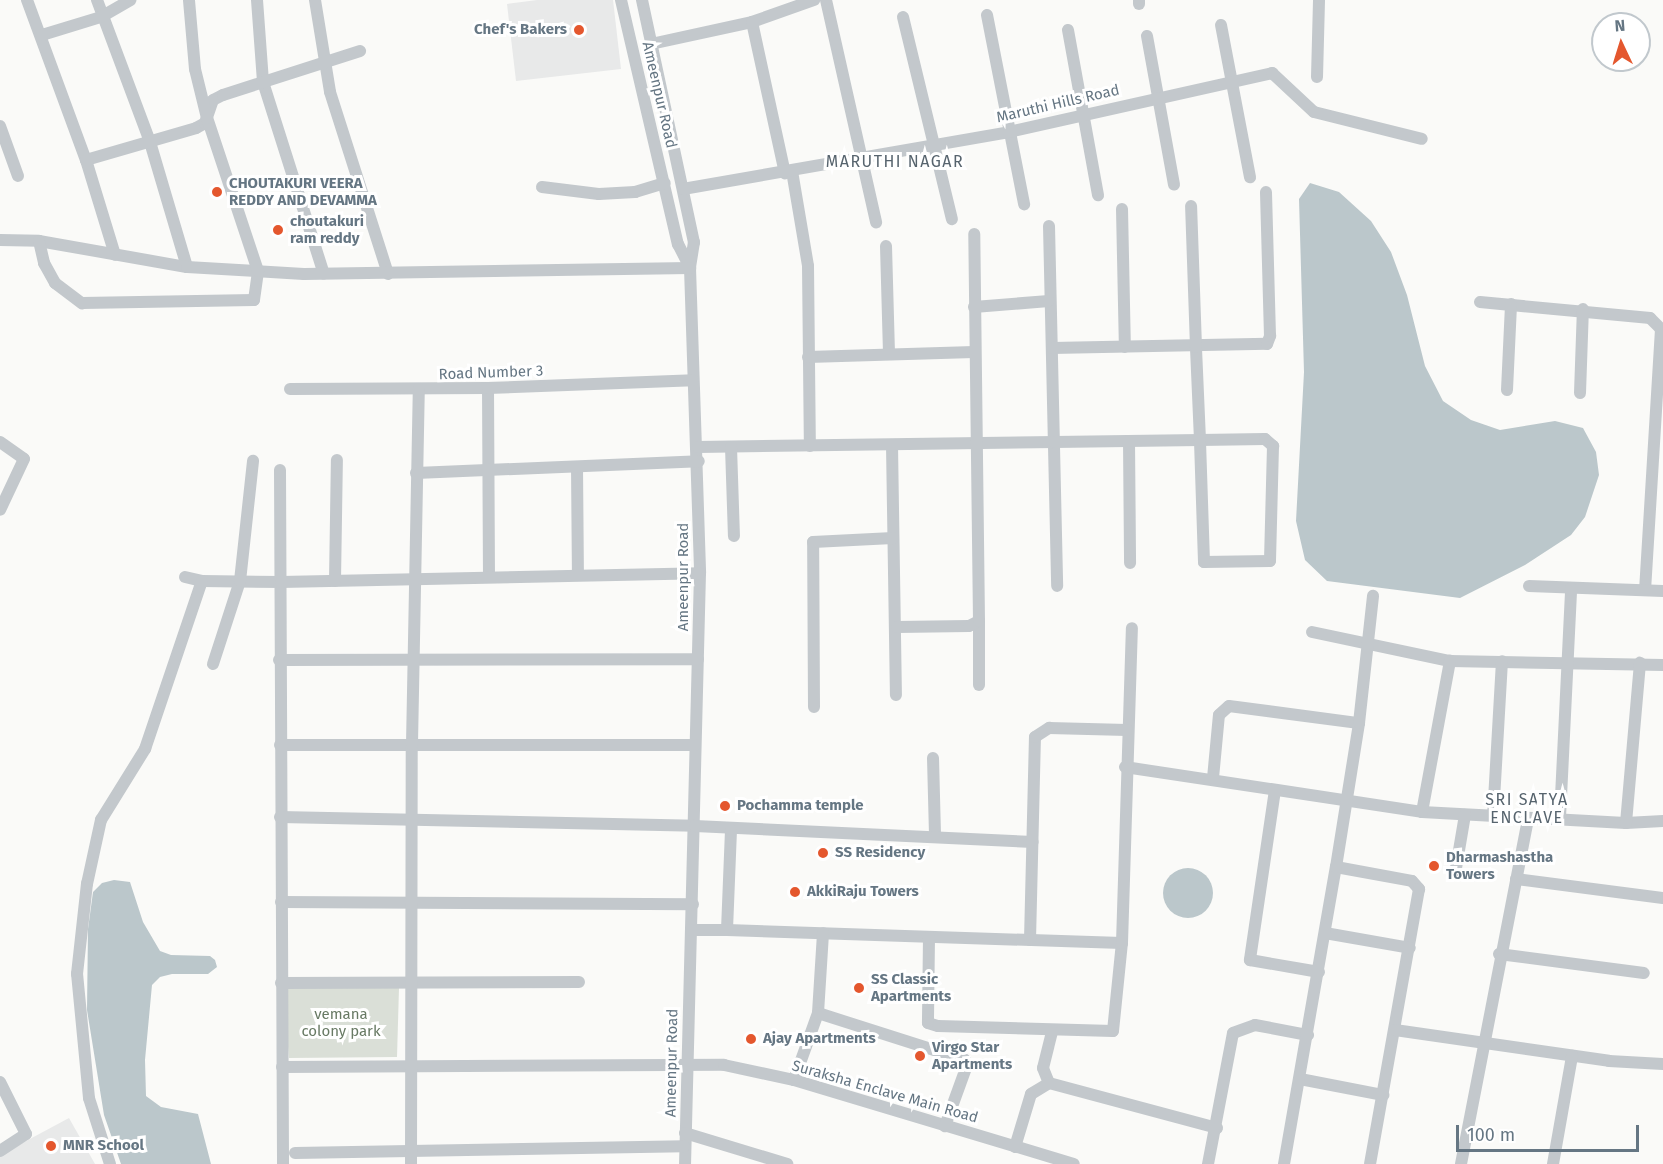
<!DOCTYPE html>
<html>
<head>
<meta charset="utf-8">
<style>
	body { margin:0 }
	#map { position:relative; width:1663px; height:1164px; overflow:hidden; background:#fafaf8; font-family:"Fira Sans",sans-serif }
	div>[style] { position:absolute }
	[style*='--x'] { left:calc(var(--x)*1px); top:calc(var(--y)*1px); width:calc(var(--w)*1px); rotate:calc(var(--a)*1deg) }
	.built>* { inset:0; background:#e8e9e9 }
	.green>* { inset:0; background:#dadfd7 }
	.water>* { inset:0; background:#bbc7cb }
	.round { border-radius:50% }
	.minor>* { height:12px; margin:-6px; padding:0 6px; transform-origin:6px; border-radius:6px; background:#c3c8cc }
	.dots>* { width:16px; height:16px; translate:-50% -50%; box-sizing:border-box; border:3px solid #fff; border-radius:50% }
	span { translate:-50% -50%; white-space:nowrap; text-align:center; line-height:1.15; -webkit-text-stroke:6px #fff; paint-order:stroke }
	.poi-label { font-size:15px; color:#657683; font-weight:700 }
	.right { translate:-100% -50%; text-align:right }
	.left { translate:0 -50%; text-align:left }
	.street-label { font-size:15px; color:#657683 }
	.park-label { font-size:15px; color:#687a64 }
	.neighbourhood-label { font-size:16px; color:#57646e; letter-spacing:1.5px }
	.north { position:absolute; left:1591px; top:12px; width:60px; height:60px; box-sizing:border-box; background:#fff; border:2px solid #c1c8cd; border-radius:50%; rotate:356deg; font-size:16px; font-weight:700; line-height:24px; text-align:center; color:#657683 }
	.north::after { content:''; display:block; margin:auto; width:21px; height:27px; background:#e4572e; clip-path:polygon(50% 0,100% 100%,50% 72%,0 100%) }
	.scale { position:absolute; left:1456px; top:1125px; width:183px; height:27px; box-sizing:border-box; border:3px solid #657683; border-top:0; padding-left:8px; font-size:18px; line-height:21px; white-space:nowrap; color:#657683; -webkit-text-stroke:4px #fff; paint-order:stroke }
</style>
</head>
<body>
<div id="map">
	<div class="built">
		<i style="clip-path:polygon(537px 0,613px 0,621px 69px,516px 81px,507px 4px)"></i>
		<i style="clip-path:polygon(69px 1118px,95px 1164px,0 1164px,0 1155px)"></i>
	</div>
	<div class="green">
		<i style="clip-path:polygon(283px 988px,399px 988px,397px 1057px,289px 1058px)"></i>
	</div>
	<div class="water">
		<i style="clip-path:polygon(1310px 183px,1339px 192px,1371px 221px,1391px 252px,1407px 295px,1425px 366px,1443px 401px,1471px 420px,1500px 430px,1555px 421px,1583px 428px,1596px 452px,1599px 475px,1585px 517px,1571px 535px,1525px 565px,1460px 598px,1327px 581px,1305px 560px,1296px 521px,1304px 372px,1299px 199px)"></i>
		<i class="round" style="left:1163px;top:868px;width:50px;height:50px"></i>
		<i style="clip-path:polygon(114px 880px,130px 882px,143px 922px,160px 951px,171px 955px,210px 956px,215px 960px,217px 967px,208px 974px,172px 974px,160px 977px,152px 985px,145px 1060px,146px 1096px,161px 1107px,198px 1114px,211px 1164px,121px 1164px,104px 1115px,87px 1010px,88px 929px,93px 892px,102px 883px)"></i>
	</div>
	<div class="minor">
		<i style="--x:27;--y:0;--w:171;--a:69.8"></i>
		<i style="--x:86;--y:160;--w:99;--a:73"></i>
		<i style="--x:97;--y:0;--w:152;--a:69.5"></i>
		<i style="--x:150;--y:142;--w:130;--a:73.5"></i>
		<i style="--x:257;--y:0;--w:82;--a:85.8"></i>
		<i style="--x:263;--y:82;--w:201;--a:72.4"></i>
		<i style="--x:315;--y:0;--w:93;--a:80.7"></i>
		<i style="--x:330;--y:92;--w:191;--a:72.3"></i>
		<i style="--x:621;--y:0;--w:251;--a:76.9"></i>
		<i style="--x:678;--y:244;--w:27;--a:63"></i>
		<i style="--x:690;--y:268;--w:305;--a:88.1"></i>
		<i style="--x:700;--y:573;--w:591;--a:91.45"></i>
		<i style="--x:642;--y:0;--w:248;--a:77.9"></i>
		<i style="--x:694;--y:242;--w:26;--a:99"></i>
		<i style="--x:826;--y:0;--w:228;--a:77.3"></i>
		<i style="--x:1139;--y:0;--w:4;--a:90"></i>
		<i style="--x:987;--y:15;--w:193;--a:78.9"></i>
		<i style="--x:903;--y:17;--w:208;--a:76.4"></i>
		<i style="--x:752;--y:22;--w:155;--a:77.7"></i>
		<i style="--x:1221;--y:25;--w:155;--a:79.2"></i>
		<i style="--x:1068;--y:30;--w:168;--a:79.7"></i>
		<i style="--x:42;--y:35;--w:62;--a:-17"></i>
		<i style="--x:101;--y:17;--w:34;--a:-30"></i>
		<i style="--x:1147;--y:36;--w:151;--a:79.7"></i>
		<i style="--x:651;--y:44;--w:103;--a:-12.3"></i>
		<i style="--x:752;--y:22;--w:66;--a:-19.5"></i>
		<i style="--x:1317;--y:77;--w:77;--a:-88.5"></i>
		<i style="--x:0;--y:126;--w:53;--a:70.2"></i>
		<i style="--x:86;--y:160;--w:115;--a:-16.2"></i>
		<i style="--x:196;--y:128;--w:10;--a:-29"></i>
		<i style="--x:205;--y:123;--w:24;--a:-71"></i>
		<i style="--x:213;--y:100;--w:11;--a:-27"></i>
		<i style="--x:223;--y:95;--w:144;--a:-17.8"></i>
		<i style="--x:792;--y:171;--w:96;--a:80.4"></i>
		<i style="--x:808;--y:266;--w:180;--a:89.4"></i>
		<i style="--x:542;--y:187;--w:57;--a:7"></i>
		<i style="--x:599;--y:194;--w:36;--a:-3"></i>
		<i style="--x:635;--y:192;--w:31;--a:-17"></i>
		<i style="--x:683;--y:189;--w:331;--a:-9.9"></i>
		<i style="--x:1009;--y:132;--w:270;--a:-12.6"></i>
		<i style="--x:1272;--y:73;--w:57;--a:42.9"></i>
		<i style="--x:1314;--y:112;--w:111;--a:14"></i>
		<i style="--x:1122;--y:209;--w:138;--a:88.8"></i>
		<i style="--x:1049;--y:226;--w:360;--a:88.7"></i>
		<i style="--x:0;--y:240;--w:39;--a:1"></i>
		<i style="--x:39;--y:241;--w:150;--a:10"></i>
		<i style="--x:187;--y:267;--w:117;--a:3.4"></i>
		<i style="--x:304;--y:274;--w:386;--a:-0.9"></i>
		<i style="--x:39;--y:241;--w:23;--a:77"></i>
		<i style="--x:44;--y:263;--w:23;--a:61"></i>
		<i style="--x:55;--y:283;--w:34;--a:37"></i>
		<i style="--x:82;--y:303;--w:172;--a:-1"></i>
		<i style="--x:254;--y:300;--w:29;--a:-82"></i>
		<i style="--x:258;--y:271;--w:161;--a:-108.4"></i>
		<i style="--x:207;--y:118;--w:50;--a:-103.8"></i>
		<i style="--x:195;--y:69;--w:69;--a:-95"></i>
		<i style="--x:886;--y:246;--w:108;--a:88.4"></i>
		<i style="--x:1480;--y:302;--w:171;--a:5.4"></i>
		<i style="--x:1650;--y:318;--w:16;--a:45"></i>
		<i style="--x:1661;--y:329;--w:260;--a:93.5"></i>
		<i style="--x:974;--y:307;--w:75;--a:-4.6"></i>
		<i style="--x:1052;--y:348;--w:215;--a:-1.1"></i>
		<i style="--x:1267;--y:344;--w:9;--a:-69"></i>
		<i style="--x:1270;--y:336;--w:144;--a:-91.6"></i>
		<i style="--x:808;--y:357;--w:166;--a:-1.7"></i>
		<i style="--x:488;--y:388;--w:189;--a:89.7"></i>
		<i style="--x:290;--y:389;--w:198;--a:-0.3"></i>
		<i style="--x:488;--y:388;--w:205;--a:-2.2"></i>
		<i style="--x:1507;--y:390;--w:86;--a:-87.3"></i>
		<i style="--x:1580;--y:393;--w:84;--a:-88"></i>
		<i style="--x:1129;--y:441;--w:122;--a:89.5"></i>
		<i style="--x:0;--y:442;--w:29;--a:35"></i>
		<i style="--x:24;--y:459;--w:56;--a:115.2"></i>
		<i style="--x:892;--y:445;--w:250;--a:89.1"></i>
		<i style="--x:698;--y:447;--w:357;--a:-0.8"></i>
		<i style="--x:1055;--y:442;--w:145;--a:-0.8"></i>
		<i style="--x:1200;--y:440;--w:65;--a:-0.9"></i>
		<i style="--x:1265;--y:439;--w:11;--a:41"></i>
		<i style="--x:1273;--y:446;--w:115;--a:91.5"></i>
		<i style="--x:1270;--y:561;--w:66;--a:179.1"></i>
		<i style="--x:1204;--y:562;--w:122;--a:-91.9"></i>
		<i style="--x:1200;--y:440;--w:93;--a:-92.5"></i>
		<i style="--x:1196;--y:347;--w:141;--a:-92"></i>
		<i style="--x:731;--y:447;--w:89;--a:88.1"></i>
		<i style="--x:577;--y:467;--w:108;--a:89.5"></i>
		<i style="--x:280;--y:470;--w:694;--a:89.75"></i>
		<i style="--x:416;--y:473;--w:283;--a:-2.4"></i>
		<i style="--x:185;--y:577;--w:17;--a:13"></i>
		<i style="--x:202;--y:581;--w:79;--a:0.7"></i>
		<i style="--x:281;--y:582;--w:419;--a:-1.2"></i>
		<i style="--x:335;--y:581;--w:121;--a:-89.1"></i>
		<i style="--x:1529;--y:586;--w:134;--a:2.1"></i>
		<i style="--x:979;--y:621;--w:64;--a:90"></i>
		<i style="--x:897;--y:627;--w:72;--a:-0.8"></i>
		<i style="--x:969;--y:626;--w:11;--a:-27"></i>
		<i style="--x:979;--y:621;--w:387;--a:-90.7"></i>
		<i style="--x:1312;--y:632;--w:141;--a:11.9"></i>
		<i style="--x:1450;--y:661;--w:213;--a:1.1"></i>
		<i style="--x:279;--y:660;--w:419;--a:-0.1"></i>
		<i style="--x:213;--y:664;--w:87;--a:-72"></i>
		<i style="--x:240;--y:581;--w:121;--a:-83.8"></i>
		<i style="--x:814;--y:707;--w:165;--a:-90.3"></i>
		<i style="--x:813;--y:542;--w:80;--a:-2.9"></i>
		<i style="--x:280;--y:745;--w:415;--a:0"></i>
		<i style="--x:933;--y:758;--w:79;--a:88.5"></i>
		<i style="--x:1125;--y:767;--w:300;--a:8.6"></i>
		<i style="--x:1422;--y:812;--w:204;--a:3.1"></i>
		<i style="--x:1626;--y:823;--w:37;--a:-3"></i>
		<i style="--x:1213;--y:778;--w:63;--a:-84.6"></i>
		<i style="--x:1219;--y:715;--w:13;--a:-42"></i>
		<i style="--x:1229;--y:706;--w:131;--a:7.5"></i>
		<i style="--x:1275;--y:790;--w:172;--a:98.4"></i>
		<i style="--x:1250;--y:960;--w:70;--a:9.9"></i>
		<i style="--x:1422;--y:812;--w:154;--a:-79.5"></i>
		<i style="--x:280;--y:817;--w:415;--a:1.2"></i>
		<i style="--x:695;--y:826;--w:338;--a:2.7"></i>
		<i style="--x:1493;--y:817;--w:156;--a:-86.7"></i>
		<i style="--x:1560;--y:817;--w:229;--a:-87.2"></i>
		<i style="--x:1626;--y:823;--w:161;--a:-85"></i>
		<i style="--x:731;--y:830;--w:100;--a:92.3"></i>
		<i style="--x:727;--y:930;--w:395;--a:1.9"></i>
		<i style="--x:1336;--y:867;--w:77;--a:10.4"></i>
		<i style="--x:1412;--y:881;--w:11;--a:49"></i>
		<i style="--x:1419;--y:889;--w:279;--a:100.1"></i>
		<i style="--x:1455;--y:874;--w:60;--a:-80.4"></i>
		<i style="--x:1516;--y:879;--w:148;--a:7.4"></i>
		<i style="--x:281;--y:902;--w:412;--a:0.3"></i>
		<i style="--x:691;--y:930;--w:36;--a:0"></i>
		<i style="--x:1325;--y:933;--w:86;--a:10"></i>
		<i style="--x:929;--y:937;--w:86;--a:90.7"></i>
		<i style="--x:928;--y:1023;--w:10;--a:17"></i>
		<i style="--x:938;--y:1026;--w:175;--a:1.6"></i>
		<i style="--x:1113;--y:1031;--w:88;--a:-84.2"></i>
		<i style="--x:1122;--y:943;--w:315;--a:-88.2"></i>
		<i style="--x:1030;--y:940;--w:203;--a:-88.6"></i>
		<i style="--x:1035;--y:737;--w:17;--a:-33"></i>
		<i style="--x:1049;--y:728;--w:78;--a:1.5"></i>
		<i style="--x:1499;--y:954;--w:146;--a:7.5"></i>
		<i style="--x:281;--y:983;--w:298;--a:-0.2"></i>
		<i style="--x:818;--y:1013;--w:80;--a:-86.4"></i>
		<i style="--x:1395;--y:1030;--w:216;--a:8.2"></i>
		<i style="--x:1609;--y:1061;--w:54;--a:3.2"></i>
		<i style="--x:282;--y:1067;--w:442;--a:-0.3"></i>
		<i style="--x:724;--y:1065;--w:72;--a:12.1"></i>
		<i style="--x:794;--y:1080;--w:292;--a:16.7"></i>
		<i style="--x:1300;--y:1079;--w:85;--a:10.9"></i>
		<i style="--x:794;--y:1080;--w:71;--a:-70.3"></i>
		<i style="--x:818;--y:1013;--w:154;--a:17.7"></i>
		<i style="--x:965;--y:1060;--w:8;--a:83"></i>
		<i style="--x:966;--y:1068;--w:62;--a:109.9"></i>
		<i style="--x:0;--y:1082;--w:58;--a:63.4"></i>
		<i style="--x:26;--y:1134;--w:31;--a:147"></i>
		<i style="--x:1049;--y:1083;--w:16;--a:-112"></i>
		<i style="--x:1043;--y:1068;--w:38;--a:-76"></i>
		<i style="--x:685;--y:1133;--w:107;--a:16.9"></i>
		<i style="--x:1015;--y:1147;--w:55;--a:-73.2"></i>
		<i style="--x:1031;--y:1094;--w:21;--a:-31"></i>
		<i style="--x:1049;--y:1083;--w:174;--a:15"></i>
		<i style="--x:295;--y:1153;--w:389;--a:-1"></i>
		<i style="--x:110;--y:1164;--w:69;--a:-107.7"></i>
		<i style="--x:89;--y:1098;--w:125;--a:-95.5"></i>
		<i style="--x:77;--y:974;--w:91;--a:-83.7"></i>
		<i style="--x:87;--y:884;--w:66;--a:-77.7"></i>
		<i style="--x:101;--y:820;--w:84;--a:-58.2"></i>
		<i style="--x:145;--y:749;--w:177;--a:-71.3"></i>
		<i style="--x:411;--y:1164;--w:420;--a:-89.9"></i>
		<i style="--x:412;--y:744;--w:355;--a:-88.9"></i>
		<i style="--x:1208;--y:1164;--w:133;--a:-79.2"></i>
		<i style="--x:1233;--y:1033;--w:23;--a:-20"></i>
		<i style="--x:1255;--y:1025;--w:54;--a:10.7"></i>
		<i style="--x:1284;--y:1164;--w:302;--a:-80.1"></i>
		<i style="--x:1336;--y:867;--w:146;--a:-80.9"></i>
		<i style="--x:1359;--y:723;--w:128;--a:-83.7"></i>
		<i style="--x:1461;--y:1164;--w:352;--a:-79"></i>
		<i style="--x:1553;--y:1164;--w:110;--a:-80"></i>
	</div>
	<div class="dots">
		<i style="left:579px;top:30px;background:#e4572e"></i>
		<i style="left:217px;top:192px;background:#e4572e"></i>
		<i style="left:278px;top:230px;background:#e4572e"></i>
		<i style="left:725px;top:806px;background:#e4572e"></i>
		<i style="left:823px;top:853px;background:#e4572e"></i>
		<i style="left:1434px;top:866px;background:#e4572e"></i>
		<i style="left:795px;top:892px;background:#e4572e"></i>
		<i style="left:859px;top:988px;background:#e4572e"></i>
		<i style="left:751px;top:1039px;background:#e4572e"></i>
		<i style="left:920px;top:1056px;background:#e4572e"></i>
		<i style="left:51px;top:1146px;background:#e4572e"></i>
	</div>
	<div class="poi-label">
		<span class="right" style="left:567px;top:30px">Chef's Bakers</span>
		<span class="left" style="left:229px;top:192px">CHOUTAKURI VEERA<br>REDDY AND DEVAMMA</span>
		<span class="left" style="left:290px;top:230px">choutakuri<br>ram reddy</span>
		<span class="left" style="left:737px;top:806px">Pochamma temple</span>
		<span class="left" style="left:835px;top:853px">SS Residency</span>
		<span class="left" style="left:1446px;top:866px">Dharmashastha<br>Towers</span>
		<span class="left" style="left:807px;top:892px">AkkiRaju Towers</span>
		<span class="left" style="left:871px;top:988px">SS Classic<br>Apartments</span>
		<span class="left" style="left:763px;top:1039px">Ajay Apartments</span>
		<span class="left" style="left:932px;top:1056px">Virgo Star<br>Apartments</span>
		<span class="left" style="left:63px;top:1146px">MNR School</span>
	</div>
	<div class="street-label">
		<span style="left:659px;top:95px;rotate:77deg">Ameenpur Road</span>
		<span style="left:1058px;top:104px;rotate:-13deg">Maruthi Hills Road</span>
		<span style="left:491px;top:373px;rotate:-2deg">Road Number 3</span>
		<span style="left:684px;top:577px;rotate:-90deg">Ameenpur Road</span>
		<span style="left:672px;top:1063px;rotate:-89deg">Ameenpur Road</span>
		<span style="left:885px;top:1092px;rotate:16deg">Suraksha Enclave Main Road</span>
	</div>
	<div class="park-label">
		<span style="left:341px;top:1023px">vemana<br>colony park</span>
	</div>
	<div class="neighbourhood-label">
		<span style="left:895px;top:162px">MARUTHI NAGAR</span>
		<span style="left:1527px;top:809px">SRI SATYA<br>ENCLAVE</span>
	</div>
	<div class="north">N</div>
	<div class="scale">100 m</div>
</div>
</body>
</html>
